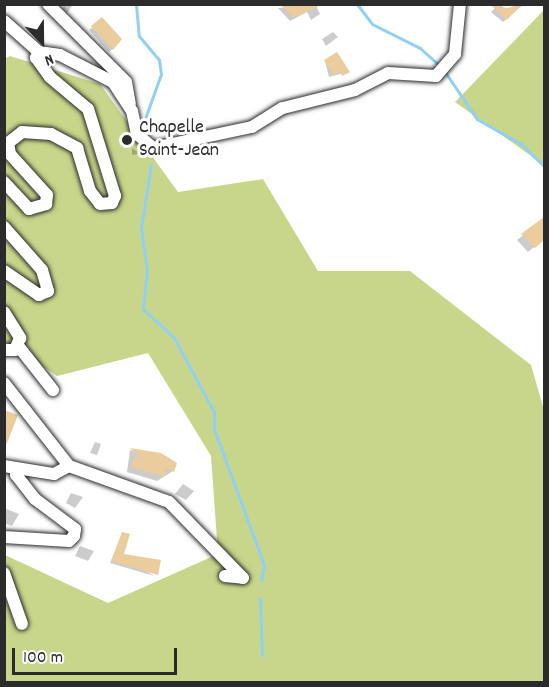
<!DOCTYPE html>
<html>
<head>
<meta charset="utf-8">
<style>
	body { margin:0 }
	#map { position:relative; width:549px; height:687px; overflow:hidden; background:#fff; font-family:Dekko,sans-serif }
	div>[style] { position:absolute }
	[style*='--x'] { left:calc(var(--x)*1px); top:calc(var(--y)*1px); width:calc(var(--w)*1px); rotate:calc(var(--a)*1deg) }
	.green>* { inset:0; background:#c7d68a }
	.shadow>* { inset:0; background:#0003 }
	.stream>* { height:3px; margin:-1.5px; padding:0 1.5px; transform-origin:1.5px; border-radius:1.5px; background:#92d0f3 }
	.building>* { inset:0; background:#eacc9d }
	.roads { filter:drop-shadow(0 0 2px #2b2b2b) drop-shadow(0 0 2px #2b2b2b) }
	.minor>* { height:12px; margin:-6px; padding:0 6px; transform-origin:6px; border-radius:6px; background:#fff }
	.dots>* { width:16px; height:16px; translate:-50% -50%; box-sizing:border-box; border:3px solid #fff; border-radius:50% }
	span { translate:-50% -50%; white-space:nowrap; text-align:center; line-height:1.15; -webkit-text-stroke:6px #fff; paint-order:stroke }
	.poi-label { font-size:20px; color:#2b2b2b }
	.left { translate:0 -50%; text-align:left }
	.frame { position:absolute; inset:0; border:6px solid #2b2b2b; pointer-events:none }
	.north { position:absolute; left:12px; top:12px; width:60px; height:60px; -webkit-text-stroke:4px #fff; paint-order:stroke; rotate:158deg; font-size:16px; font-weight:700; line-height:24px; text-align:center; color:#2b2b2b }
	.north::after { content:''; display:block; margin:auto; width:21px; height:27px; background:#2b2b2b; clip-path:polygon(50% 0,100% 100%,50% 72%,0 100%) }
	.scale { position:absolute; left:12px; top:648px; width:165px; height:27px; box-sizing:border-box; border:3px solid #2b2b2b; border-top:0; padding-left:8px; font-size:18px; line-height:21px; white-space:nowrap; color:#2b2b2b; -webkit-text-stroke:4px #fff; paint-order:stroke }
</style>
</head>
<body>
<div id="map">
	<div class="green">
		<i style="clip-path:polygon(544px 10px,544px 165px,455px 102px)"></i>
		<i style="clip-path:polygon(10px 56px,100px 84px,178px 192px,263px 179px,318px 271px,410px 271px,531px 365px,544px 410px,544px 682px,5px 682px,5px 555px,108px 603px,218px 554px,211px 456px,148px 353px,57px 376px,5px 341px,4px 59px)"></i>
	</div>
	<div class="shadow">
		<i style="clip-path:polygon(65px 4px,72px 6px,67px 13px,62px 9px)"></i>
		<i style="clip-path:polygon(315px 4px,320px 14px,311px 20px,307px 12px,290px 21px,278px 8px)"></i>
		<i style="clip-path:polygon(499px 4px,507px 10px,524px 4px,503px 22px,491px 12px)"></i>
		<i style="clip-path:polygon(102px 19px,120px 42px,109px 52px,89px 30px)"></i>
		<i style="clip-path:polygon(333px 32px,338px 37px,326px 46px,322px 39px)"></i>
		<i style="clip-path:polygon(325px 61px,348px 72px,329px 77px)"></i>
		<i style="clip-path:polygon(132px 148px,140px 154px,132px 155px)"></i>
		<i style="clip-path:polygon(544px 219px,544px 239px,528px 252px,517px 240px)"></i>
		<i style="clip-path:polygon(95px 442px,101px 444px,97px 455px,90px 453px)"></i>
		<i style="clip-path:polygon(130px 450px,160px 455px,173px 471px,157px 481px,127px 472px)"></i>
		<i style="clip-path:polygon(183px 484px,194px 491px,186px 500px,175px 494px)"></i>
		<i style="clip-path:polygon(71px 493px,83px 497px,75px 508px,66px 503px)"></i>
		<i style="clip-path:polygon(4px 508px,19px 514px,12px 526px,4px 523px)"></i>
		<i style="clip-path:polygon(123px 533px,122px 555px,154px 576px,110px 563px)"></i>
		<i style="clip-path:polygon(80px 546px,94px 551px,88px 561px,75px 556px)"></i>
	</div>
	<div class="stream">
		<i style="--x:136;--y:4;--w:32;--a:85"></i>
		<i style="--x:139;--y:36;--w:31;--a:50"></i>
		<i style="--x:159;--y:60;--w:14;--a:82"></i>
		<i style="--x:161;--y:74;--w:45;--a:109.7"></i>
		<i style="--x:146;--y:116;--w:14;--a:78"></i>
		<i style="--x:357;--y:4;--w:25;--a:53"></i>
		<i style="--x:372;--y:24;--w:54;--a:26.6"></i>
		<i style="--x:420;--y:48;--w:27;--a:42"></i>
		<i style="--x:445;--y:72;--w:57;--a:55.8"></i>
		<i style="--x:477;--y:119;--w:51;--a:29.6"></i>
		<i style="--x:521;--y:144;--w:32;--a:44"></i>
		<i style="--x:151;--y:164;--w:65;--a:98.9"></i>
		<i style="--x:141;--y:228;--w:42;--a:81.9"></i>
		<i style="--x:147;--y:270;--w:39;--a:96"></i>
		<i style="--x:143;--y:309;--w:42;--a:43.1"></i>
		<i style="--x:174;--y:338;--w:84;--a:61.6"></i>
		<i style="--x:214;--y:412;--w:17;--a:90"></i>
		<i style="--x:214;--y:429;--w:145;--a:69.8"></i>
		<i style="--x:264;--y:565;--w:16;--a:101"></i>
		<i style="--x:260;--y:598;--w:57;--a:88"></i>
	</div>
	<div class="building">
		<i style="clip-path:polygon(280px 4px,323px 4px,293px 18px)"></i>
		<i style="clip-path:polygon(490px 4px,507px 8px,522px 4px,507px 20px)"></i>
		<i style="clip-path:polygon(102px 17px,122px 39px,113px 50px,91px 26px)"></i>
		<i style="clip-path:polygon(337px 52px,350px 72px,342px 76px,340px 71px,333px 75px,324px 60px)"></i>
		<i style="clip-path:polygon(544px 217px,544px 240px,535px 248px,521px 234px)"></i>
		<i style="clip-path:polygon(4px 410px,18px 415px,5px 448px,4px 448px)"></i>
		<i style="clip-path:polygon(130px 448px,161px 453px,177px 463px,174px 472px,166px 469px,164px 477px,131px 467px,135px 456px,142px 459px)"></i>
		<i style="clip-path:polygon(122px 532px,130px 534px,124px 554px,161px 560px,158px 575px,111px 561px)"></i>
	</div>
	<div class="roads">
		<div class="minor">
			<i style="--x:48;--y:4;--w:110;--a:45"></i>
			<i style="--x:126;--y:82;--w:22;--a:80"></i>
			<i style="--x:4;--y:21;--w:47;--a:41.5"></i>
			<i style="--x:39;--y:52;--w:21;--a:8"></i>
			<i style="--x:60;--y:55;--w:59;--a:27"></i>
			<i style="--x:113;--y:82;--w:35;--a:57"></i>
			<i style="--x:132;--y:111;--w:24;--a:78"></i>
			<i style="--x:137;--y:134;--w:21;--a:41"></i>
			<i style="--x:153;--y:148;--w:101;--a:-12"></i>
			<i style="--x:252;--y:127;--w:36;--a:-32"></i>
			<i style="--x:283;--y:108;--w:74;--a:-14"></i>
			<i style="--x:355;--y:90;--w:37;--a:-27"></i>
			<i style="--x:388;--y:73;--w:48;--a:3.6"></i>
			<i style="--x:436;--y:76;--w:29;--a:-49"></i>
			<i style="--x:455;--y:54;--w:50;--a:-84.3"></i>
			<i style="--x:4;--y:182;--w:37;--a:47"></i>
			<i style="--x:29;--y:209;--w:18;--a:-16"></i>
			<i style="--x:46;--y:204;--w:9;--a:-84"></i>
			<i style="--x:47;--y:195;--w:55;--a:-132.1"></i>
			<i style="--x:10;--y:154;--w:11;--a:-100"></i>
			<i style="--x:8;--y:143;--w:18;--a:-38"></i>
			<i style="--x:22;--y:132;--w:29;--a:4"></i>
			<i style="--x:51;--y:134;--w:30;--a:28"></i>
			<i style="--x:77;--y:148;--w:45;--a:73.2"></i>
			<i style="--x:90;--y:191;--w:16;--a:52"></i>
			<i style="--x:100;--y:204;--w:12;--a:-5"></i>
			<i style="--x:112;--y:203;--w:8;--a:-67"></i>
			<i style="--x:115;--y:196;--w:91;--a:-107.2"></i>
			<i style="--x:88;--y:109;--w:50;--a:-139.9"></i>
			<i style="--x:50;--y:77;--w:24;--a:-126"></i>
			<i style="--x:36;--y:58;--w:7;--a:-63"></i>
			<i style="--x:4;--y:227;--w:57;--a:48.5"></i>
			<i style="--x:42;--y:270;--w:22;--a:74"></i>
			<i style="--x:48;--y:291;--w:10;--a:156"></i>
			<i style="--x:39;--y:295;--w:42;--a:-145.6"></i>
			<i style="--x:4;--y:312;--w:31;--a:58"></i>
			<i style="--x:20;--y:338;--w:13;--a:113"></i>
			<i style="--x:15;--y:350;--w:11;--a:180"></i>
			<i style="--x:19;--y:347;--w:55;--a:51.7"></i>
			<i style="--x:4;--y:383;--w:105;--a:51.9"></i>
			<i style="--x:69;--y:466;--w:106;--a:19.8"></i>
			<i style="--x:169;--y:502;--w:106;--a:45.8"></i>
			<i style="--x:4;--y:466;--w:51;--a:9.1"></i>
			<i style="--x:54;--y:474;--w:17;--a:-28"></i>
			<i style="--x:4;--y:537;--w:65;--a:3.5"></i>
			<i style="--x:69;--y:541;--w:7;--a:-45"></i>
			<i style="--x:74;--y:536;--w:7;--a:-82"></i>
			<i style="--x:75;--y:529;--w:50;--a:-143.1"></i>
			<i style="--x:35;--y:499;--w:31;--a:-128"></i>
			<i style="--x:16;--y:475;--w:8;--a:-45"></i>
			<i style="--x:4;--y:573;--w:54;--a:70.6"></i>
			<i style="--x:225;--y:576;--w:18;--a:6"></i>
		</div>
	</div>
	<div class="dots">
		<i style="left:127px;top:140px;background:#2b2b2b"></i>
	</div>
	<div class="poi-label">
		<span class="left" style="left:139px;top:140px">Chapelle<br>Saint-Jean</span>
	</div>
	<div class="frame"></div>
	<div class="north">N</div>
	<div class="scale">100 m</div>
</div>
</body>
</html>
